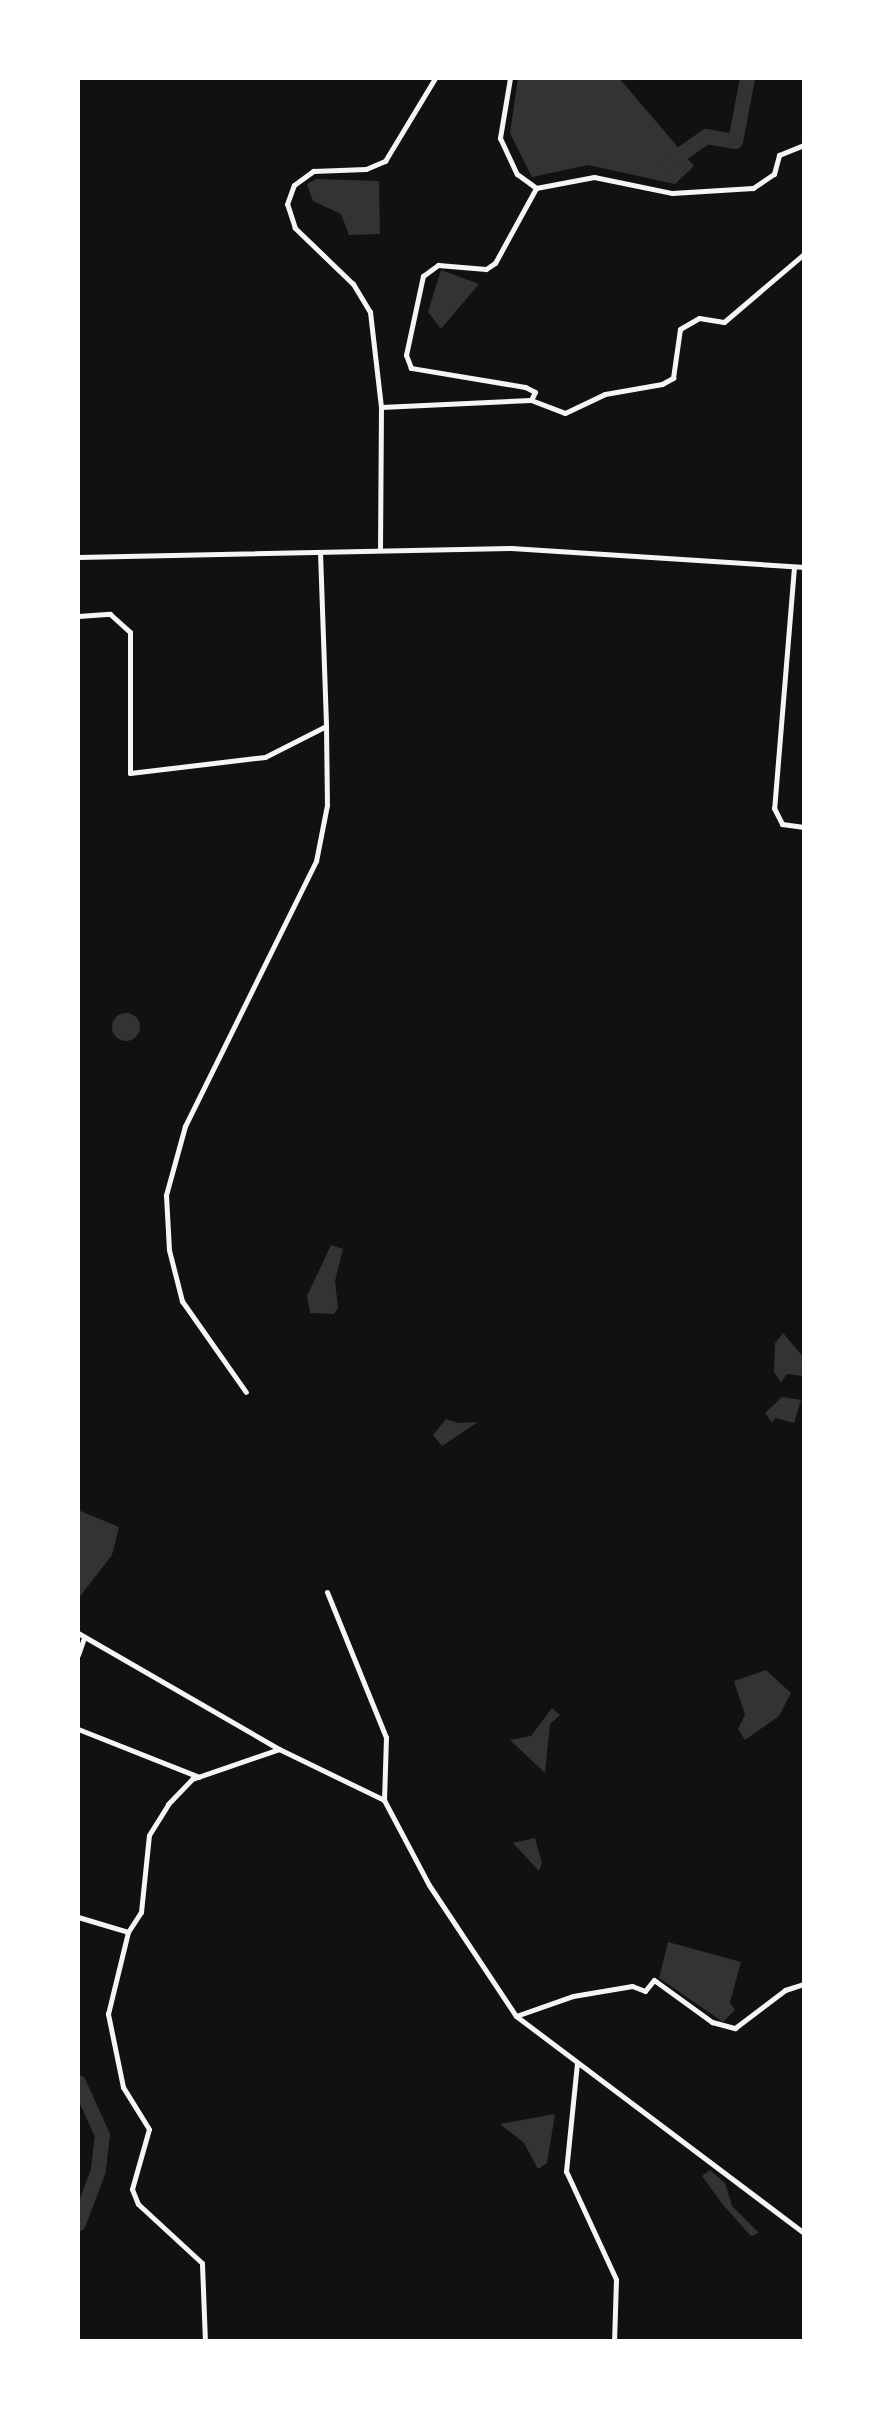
<!DOCTYPE html>
<html>
<head>
<meta charset="utf-8">
<style>
	body { margin:0 }
	#map { position:relative; width:882px; height:2419px; overflow:hidden; background:#111; font-family:"Public Sans",sans-serif }
	div>[style] { position:absolute }
	[style*='--x'] { left:calc(var(--x)*1px); top:calc(var(--y)*1px); width:calc(var(--w)*1px); rotate:calc(var(--a)*1deg) }
	.water>* { inset:0; background:#333 }
	.round { border-radius:50% }
	.river>* { height:15px; margin:-7.5px; padding:0 7.5px; transform-origin:7.5px; border-radius:7.5px; background:#333 }
	.minor>* { height:5px; margin:-2.5px; padding:0 2.5px; transform-origin:2.5px; border-radius:2.5px; background:#f5f5f5 }
	.tertiary>* { height:5px; margin:-2.5px; padding:0 2.5px; transform-origin:2.5px; border-radius:2.5px; background:#f5f5f5 }
	span { translate:-50% -50%; white-space:nowrap; text-align:center; line-height:1.15; -webkit-text-stroke:8px #fff; paint-order:stroke }
	.frame { position:absolute; inset:0; border:80px solid #fff; pointer-events:none }
</style>
</head>
<body>
<div id="map">
	<div class="water">
		<i style="clip-path:polygon(518px 78px,619px 78px,694px 166px,675px 184px,588px 165px,532px 177px,510px 133px)"></i>
		<i style="clip-path:polygon(316px 179px,379px 181px,380px 234px,349px 235px,341px 214px,313px 201px,307px 184px)"></i>
		<i style="clip-path:polygon(441px 270px,479px 284px,441px 329px,428px 312px)"></i>
		<i class="round" style="left:112px;top:1013px;width:28px;height:28px"></i>
		<i style="clip-path:polygon(331px 1245px,343px 1249px,335px 1281px,338px 1308px,334px 1314px,310px 1313px,307px 1296px)"></i>
		<i style="clip-path:polygon(783px 1333px,804px 1358px,804px 1376px,787px 1374px,781px 1382px,774px 1372px,775px 1343px)"></i>
		<i style="clip-path:polygon(782px 1397px,801px 1400px,794px 1423px,775px 1418px,772px 1423px,765px 1413px)"></i>
		<i style="clip-path:polygon(446px 1419px,458px 1423px,478px 1422px,442px 1446px,433px 1435px)"></i>
		<i style="clip-path:polygon(78px 1510px,119px 1527px,112px 1555px,78px 1599px)"></i>
		<i style="clip-path:polygon(766px 1670px,791px 1693px,779px 1716px,745px 1740px,738px 1729px,745px 1715px,734px 1681px)"></i>
		<i style="clip-path:polygon(552px 1708px,560px 1715px,550px 1724px,545px 1773px,510px 1740px,531px 1736px)"></i>
		<i style="clip-path:polygon(535px 1838px,542px 1863px,539px 1871px,513px 1843px)"></i>
		<i style="clip-path:polygon(668px 1942px,741px 1962px,730px 2002px,735px 2010px,723px 2022px,659px 1978px)"></i>
		<i style="clip-path:polygon(555px 2114px,547px 2163px,538px 2169px,524px 2143px,500px 2124px)"></i>
		<i style="clip-path:polygon(710px 2170px,725px 2183px,732px 2206px,759px 2233px,751px 2236px,723px 2205px,702px 2176px)"></i>
	</div>
	<div class="river">
		<i style="--x:669;--y:162;--w:45;--a:-35.1"></i>
		<i style="--x:706;--y:136;--w:29;--a:10"></i>
		<i style="--x:735;--y:141;--w:64;--a:-79.2"></i>
		<i style="--x:78;--y:2082;--w:58;--a:65.6"></i>
		<i style="--x:102;--y:2135;--w:35;--a:97"></i>
		<i style="--x:98;--y:2170;--w:57;--a:110.7"></i>
	</div>
	<div class="minor">
		<i style="--x:510;--y:78;--w:61;--a:99.5"></i>
		<i style="--x:500;--y:138;--w:40;--a:65"></i>
		<i style="--x:517;--y:174;--w:24;--a:36"></i>
		<i style="--x:536;--y:188;--w:59;--a:-10.7"></i>
		<i style="--x:594;--y:177;--w:80;--a:11.6"></i>
		<i style="--x:672;--y:193;--w:81;--a:-3.5"></i>
		<i style="--x:753;--y:188;--w:25;--a:-34"></i>
		<i style="--x:774;--y:174;--w:20;--a:-75"></i>
		<i style="--x:779;--y:155;--w:27;--a:-22"></i>
		<i style="--x:531;--y:400;--w:9;--a:-63"></i>
		<i style="--x:535;--y:392;--w:11;--a:-153"></i>
		<i style="--x:525;--y:387;--w:116;--a:-170.5"></i>
		<i style="--x:411;--y:368;--w:14;--a:-111"></i>
		<i style="--x:406;--y:355;--w:81;--a:-77.9"></i>
		<i style="--x:423;--y:276;--w:19;--a:-36"></i>
		<i style="--x:438;--y:265;--w:48;--a:4.8"></i>
		<i style="--x:486;--y:269;--w:11;--a:-34"></i>
		<i style="--x:495;--y:263;--w:85;--a:-61.3"></i>
		<i style="--x:381;--y:407;--w:150;--a:-2.7"></i>
		<i style="--x:531;--y:400;--w:36;--a:21"></i>
		<i style="--x:565;--y:413;--w:44;--a:-25.4"></i>
		<i style="--x:605;--y:394;--w:58;--a:-10"></i>
		<i style="--x:662;--y:384;--w:13;--a:-29"></i>
		<i style="--x:673;--y:378;--w:49;--a:-81.9"></i>
		<i style="--x:680;--y:329;--w:22;--a:-30"></i>
		<i style="--x:699;--y:318;--w:25;--a:9"></i>
		<i style="--x:724;--y:322;--w:105;--a:-40.4"></i>
		<i style="--x:380;--y:550;--w:143;--a:-89.6"></i>
		<i style="--x:381;--y:407;--w:96;--a:-96.6"></i>
		<i style="--x:370;--y:312;--w:33;--a:-121"></i>
		<i style="--x:353;--y:284;--w:81;--a:-136"></i>
		<i style="--x:295;--y:228;--w:25;--a:-108"></i>
		<i style="--x:287;--y:204;--w:20;--a:-70"></i>
		<i style="--x:294;--y:185;--w:24;--a:-36"></i>
		<i style="--x:313;--y:171;--w:53;--a:-2.2"></i>
		<i style="--x:366;--y:169;--w:21;--a:-23"></i>
		<i style="--x:385;--y:161;--w:97;--a:-58.9"></i>
		<i style="--x:794;--y:567;--w:242;--a:94.7"></i>
		<i style="--x:774;--y:808;--w:18;--a:63"></i>
		<i style="--x:782;--y:824;--w:22;--a:8"></i>
		<i style="--x:78;--y:616;--w:32;--a:-4"></i>
		<i style="--x:110;--y:614;--w:27;--a:42"></i>
		<i style="--x:130;--y:632;--w:141;--a:90"></i>
		<i style="--x:130;--y:773;--w:136;--a:-6.8"></i>
		<i style="--x:265;--y:757;--w:68;--a:-26.9"></i>
		<i style="--x:326;--y:726;--w:79;--a:89.3"></i>
		<i style="--x:327;--y:805;--w:57;--a:101.1"></i>
		<i style="--x:316;--y:861;--w:296;--a:116.3"></i>
		<i style="--x:185;--y:1126;--w:72;--a:105.4"></i>
		<i style="--x:166;--y:1195;--w:55;--a:86.9"></i>
		<i style="--x:169;--y:1250;--w:53;--a:75.7"></i>
		<i style="--x:182;--y:1301;--w:111;--a:54.9"></i>
		<i style="--x:327;--y:1592;--w:157;--a:67.9"></i>
		<i style="--x:386;--y:1737;--w:63;--a:91.8"></i>
		<i style="--x:78;--y:1655;--w:18;--a:-71"></i>
		<i style="--x:78;--y:1729;--w:130;--a:21.6"></i>
		<i style="--x:78;--y:1917;--w:52;--a:16.7"></i>
		<i style="--x:516;--y:2016;--w:60;--a:-19.3"></i>
		<i style="--x:573;--y:1996;--w:60;--a:-9.6"></i>
		<i style="--x:632;--y:1986;--w:14;--a:21"></i>
		<i style="--x:645;--y:1991;--w:14;--a:-51"></i>
		<i style="--x:654;--y:1980;--w:72;--a:35.9"></i>
		<i style="--x:712;--y:2022;--w:24;--a:15"></i>
		<i style="--x:735;--y:2028;--w:63;--a:-37.2"></i>
		<i style="--x:785;--y:1990;--w:20;--a:-18"></i>
		<i style="--x:577;--y:2063;--w:109;--a:95.8"></i>
		<i style="--x:566;--y:2171;--w:119;--a:65.2"></i>
		<i style="--x:616;--y:2279;--w:63;--a:91.8"></i>
		<i style="--x:205;--y:2342;--w:79;--a:-92.2"></i>
		<i style="--x:202;--y:2263;--w:87;--a:-137.3"></i>
		<i style="--x:138;--y:2204;--w:16;--a:-112"></i>
		<i style="--x:132;--y:2189;--w:62;--a:-74.2"></i>
		<i style="--x:149;--y:2129;--w:49;--a:-121.8"></i>
		<i style="--x:123;--y:2087;--w:75;--a:-101.6"></i>
		<i style="--x:108;--y:2014;--w:84;--a:-76.3"></i>
		<i style="--x:128;--y:1932;--w:24;--a:-57"></i>
		<i style="--x:141;--y:1912;--w:77;--a:-84.1"></i>
		<i style="--x:149;--y:1835;--w:36;--a:-58"></i>
		<i style="--x:168;--y:1804;--w:35;--a:-46"></i>
		<i style="--x:192;--y:1779;--w:92;--a:-19"></i>
	</div>
	<div class="tertiary">
		<i style="--x:320;--y:552;--w:174;--a:88"></i>
		<i style="--x:78;--y:557;--w:433;--a:-1.2"></i>
		<i style="--x:511;--y:548;--w:294;--a:3.7"></i>
		<i style="--x:78;--y:1633;--w:232;--a:30"></i>
		<i style="--x:279;--y:1749;--w:117;--a:25.9"></i>
		<i style="--x:384;--y:1800;--w:96;--a:62.1"></i>
		<i style="--x:429;--y:1885;--w:157;--a:56.4"></i>
		<i style="--x:516;--y:2016;--w:361;--a:37"></i>
	</div>
	<div class="frame"></div>
</div>
</body>
</html>
